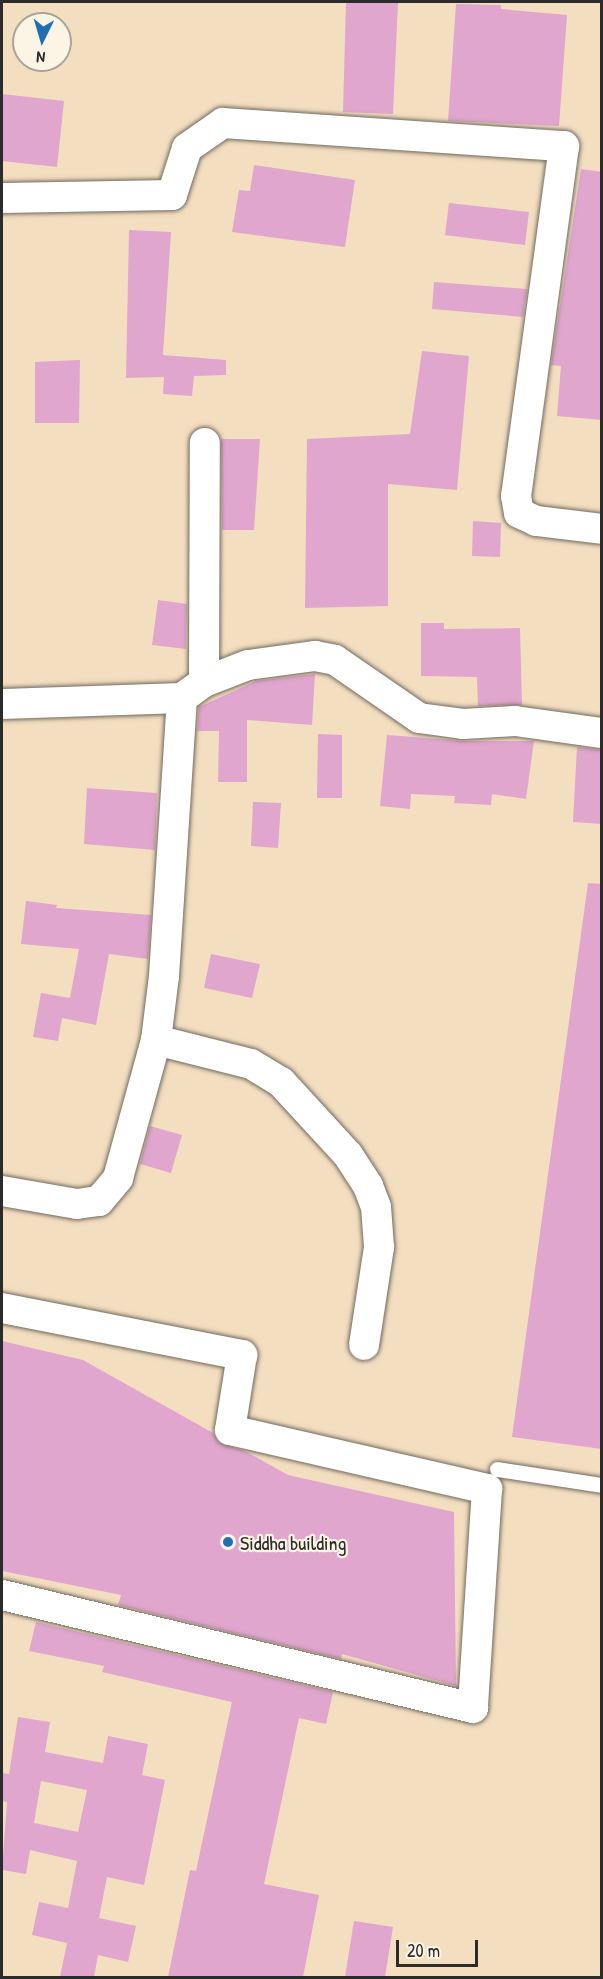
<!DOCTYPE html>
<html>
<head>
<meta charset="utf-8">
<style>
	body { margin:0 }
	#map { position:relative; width:603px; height:1979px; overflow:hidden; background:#f4dec0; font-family:"Patrick Hand",sans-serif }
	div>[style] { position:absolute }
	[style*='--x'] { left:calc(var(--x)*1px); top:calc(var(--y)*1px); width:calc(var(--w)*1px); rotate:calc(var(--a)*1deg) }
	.building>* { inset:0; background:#e0a6cd }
	.roads { filter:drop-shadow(0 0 2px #716a5f) drop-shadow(0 0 2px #716a5f) }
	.lane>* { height:15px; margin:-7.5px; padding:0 7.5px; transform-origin:7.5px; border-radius:7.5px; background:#fff }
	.street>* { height:30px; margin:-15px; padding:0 15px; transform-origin:15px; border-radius:15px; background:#fff }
	.dots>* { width:16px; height:16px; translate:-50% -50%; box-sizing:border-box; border:3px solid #fcf5e5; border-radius:50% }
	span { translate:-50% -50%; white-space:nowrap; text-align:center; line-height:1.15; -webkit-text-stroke:4.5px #fcf5e5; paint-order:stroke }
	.poi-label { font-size:20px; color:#2b2b2b }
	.left { translate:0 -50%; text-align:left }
	.frame { position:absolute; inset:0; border:3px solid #2b2b2b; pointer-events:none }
	.north { position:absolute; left:12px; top:12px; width:60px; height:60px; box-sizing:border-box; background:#fcf5e5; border:2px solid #a8a49b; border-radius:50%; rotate:185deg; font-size:16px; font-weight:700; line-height:24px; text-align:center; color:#2b2b2b }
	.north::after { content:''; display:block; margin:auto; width:21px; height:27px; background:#1f6fb2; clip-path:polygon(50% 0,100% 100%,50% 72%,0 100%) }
	.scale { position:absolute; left:396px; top:1940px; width:82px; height:27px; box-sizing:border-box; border:3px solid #2b2b2b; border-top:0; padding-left:8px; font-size:18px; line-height:21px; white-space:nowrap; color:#2b2b2b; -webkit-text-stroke:4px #fcf5e5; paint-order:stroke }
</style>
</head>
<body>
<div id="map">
	<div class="building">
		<i style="clip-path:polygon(346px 2px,398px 2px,393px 114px,343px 112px)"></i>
		<i style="clip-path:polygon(456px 4px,501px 5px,501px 9px,567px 15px,559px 126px,448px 121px)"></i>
		<i style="clip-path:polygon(2px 94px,64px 101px,57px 167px,2px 161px)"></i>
		<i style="clip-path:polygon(254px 165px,355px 180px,345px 247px,232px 232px,239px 190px,250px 191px)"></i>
		<i style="clip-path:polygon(581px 169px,602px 172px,602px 420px,557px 416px,561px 366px,551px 365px)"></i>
		<i style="clip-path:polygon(449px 203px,529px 212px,525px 245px,445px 235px)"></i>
		<i style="clip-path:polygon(129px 230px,171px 232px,163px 355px,226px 360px,226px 375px,194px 376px,192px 396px,163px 394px,164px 377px,126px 378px)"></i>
		<i style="clip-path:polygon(434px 282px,527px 289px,523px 317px,432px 309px)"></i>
		<i style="clip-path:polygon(422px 351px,469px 356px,457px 490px,388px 484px,388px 606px,305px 608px,307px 439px,410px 434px)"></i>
		<i style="clip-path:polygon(80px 360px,79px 423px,35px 423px,35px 362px)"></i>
		<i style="clip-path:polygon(221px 439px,260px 439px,254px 530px,222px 530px)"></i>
		<i style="clip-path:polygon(473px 521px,501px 523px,500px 557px,472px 556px)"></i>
		<i style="clip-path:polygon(158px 600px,187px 604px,186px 649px,152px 645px)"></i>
		<i style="clip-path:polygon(421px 623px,444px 623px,444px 629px,520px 628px,522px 705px,478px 706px,477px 677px,421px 676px)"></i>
		<i style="clip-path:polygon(315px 674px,312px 725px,247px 720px,247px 782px,218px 782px,219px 731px,197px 731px,199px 707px,256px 681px)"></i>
		<i style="clip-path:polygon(318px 734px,342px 735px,342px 798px,317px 798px)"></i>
		<i style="clip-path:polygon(387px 735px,464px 741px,534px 741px,526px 799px,492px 794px,491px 805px,454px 803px,455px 796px,411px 794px,410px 809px,380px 806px)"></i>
		<i style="clip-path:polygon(577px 747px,602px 750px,602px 824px,573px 822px)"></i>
		<i style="clip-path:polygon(87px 788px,157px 793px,155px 850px,84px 844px)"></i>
		<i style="clip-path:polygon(253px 802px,281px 803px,278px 848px,251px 846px)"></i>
		<i style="clip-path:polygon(588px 883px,602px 884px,602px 1449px,512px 1437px)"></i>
		<i style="clip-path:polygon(26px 901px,57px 905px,56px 908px,151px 915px,148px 959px,109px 954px,96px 1025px,62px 1018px,58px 1041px,33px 1037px,41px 993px,70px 998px,79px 949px,21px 944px)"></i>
		<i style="clip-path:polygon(211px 954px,260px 964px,252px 998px,204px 988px)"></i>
		<i style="clip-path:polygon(150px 1126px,182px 1135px,171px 1173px,140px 1164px)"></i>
		<i style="clip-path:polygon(2px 1341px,83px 1360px,213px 1433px,219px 1443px,245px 1451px,288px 1475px,454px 1512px,456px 1686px,342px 1654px,341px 1659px,118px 1605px,121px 1595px,2px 1571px)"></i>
		<i style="clip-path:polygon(36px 1622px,333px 1692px,326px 1724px,299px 1718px,264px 1884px,319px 1895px,303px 1977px,168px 1977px,190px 1870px,196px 1871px,232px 1702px,102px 1672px,104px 1666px,29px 1651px)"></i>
		<i style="clip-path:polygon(evenodd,18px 1717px,50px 1722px,45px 1752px,103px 1763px,108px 1736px,148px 1744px,142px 1775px,165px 1780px,144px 1885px,107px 1877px,99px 1918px,136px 1926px,128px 1962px,98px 1955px,94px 1977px,60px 1977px,67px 1943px,32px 1935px,39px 1902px,68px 1908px,77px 1861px,30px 1850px,26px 1874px,2px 1870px,7px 1802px,2px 1801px,2px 1773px,9px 1774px,18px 1717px,41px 1781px,87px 1790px,78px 1832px,34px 1823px,41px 1781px)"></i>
		<i style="clip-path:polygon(354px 1921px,393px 1927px,385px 1977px,345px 1977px)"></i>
	</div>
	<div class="roads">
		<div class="lane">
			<i style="--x:497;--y:1469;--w:106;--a:8.7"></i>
		</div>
		<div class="street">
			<i style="--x:2;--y:198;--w:170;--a:-1"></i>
			<i style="--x:172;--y:195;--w:49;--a:-72.3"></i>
			<i style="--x:187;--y:148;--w:44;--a:-34.8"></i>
			<i style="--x:223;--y:123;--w:342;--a:3.9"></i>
			<i style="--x:564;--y:146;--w:353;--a:97.8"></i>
			<i style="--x:516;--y:496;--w:17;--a:80"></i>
			<i style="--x:519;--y:513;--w:19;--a:25"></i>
			<i style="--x:536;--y:521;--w:66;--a:6.9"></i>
			<i style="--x:204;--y:682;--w:239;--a:-89.8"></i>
			<i style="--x:182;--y:698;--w:27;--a:-36"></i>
			<i style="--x:204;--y:682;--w:47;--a:-21.1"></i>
			<i style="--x:248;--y:665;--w:68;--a:-7.7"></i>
			<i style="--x:315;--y:656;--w:20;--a:11"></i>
			<i style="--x:335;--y:660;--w:102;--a:34.6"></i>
			<i style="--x:419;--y:718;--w:44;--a:7.8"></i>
			<i style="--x:463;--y:724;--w:52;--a:-3.3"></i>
			<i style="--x:515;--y:721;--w:88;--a:7.9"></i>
			<i style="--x:2;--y:704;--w:180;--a:-1.9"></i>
			<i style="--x:182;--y:698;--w:279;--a:93.7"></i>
			<i style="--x:164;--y:976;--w:64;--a:97.1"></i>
			<i style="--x:156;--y:1040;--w:98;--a:14.2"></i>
			<i style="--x:251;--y:1064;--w:35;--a:31"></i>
			<i style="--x:281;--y:1082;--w:99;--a:47.5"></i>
			<i style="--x:348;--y:1155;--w:37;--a:57"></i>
			<i style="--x:368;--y:1186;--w:22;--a:69"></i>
			<i style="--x:376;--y:1207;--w:40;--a:85.7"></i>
			<i style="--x:379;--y:1247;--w:99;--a:98.7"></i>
			<i style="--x:2;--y:1191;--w:76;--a:9.8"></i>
			<i style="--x:77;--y:1204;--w:22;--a:-8"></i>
			<i style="--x:99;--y:1201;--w:30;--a:-50"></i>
			<i style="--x:118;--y:1178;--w:143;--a:-74.6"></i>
			<i style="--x:2;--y:1308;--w:245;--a:11.1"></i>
			<i style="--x:242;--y:1355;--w:76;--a:99.1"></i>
			<i style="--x:230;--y:1430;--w:264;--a:12.9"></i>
			<i style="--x:487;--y:1489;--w:219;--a:93.7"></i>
			<i style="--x:473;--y:1708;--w:484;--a:-166.5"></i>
		</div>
	</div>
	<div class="dots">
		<i style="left:228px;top:1542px;background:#1f6fb2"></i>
	</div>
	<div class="poi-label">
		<span class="left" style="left:240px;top:1542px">Siddha building</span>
	</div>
	<div class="frame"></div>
	<div class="north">N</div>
	<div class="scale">20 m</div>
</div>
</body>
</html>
